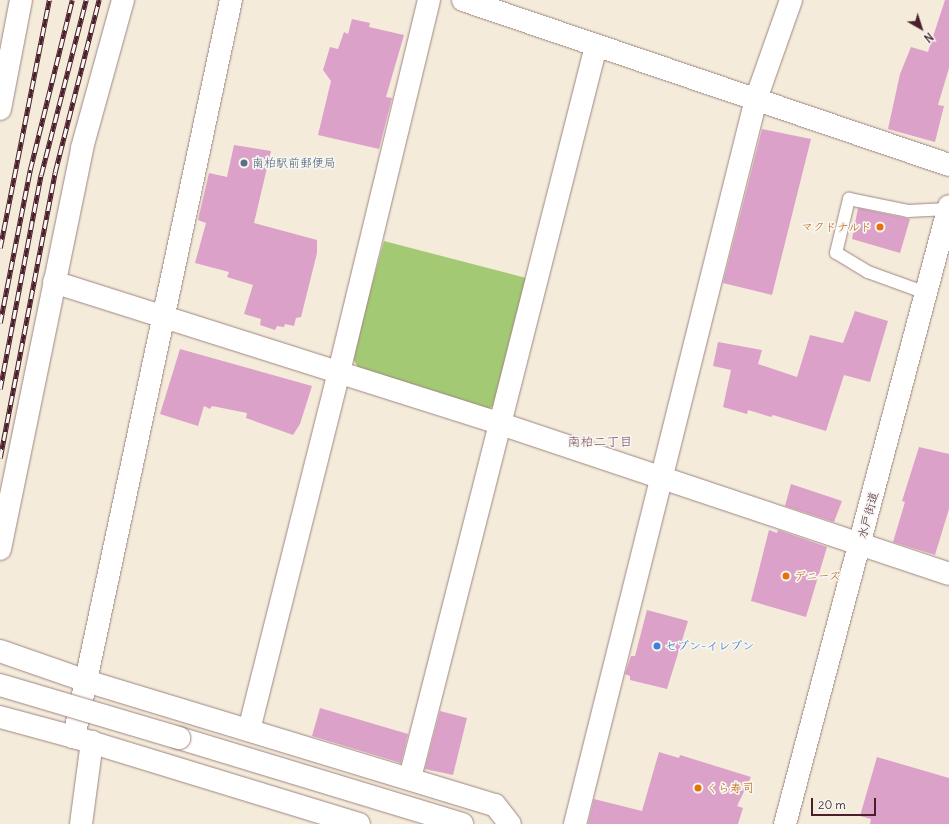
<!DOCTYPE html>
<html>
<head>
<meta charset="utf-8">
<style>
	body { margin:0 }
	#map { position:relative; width:949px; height:824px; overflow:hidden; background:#f4ebda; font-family:Delius,"Klee One",sans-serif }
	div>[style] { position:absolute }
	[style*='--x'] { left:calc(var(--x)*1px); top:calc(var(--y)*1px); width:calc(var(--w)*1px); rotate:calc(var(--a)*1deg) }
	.green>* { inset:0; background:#a4c974 }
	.building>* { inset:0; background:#dca1c9 }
	.roads { filter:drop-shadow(0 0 1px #9f8582) drop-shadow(0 0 1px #9f8582) }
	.lane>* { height:12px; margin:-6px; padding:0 6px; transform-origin:6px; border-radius:6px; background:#fff }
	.street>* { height:22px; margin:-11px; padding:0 11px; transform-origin:11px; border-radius:11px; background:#fff }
	.secondary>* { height:22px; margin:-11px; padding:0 11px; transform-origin:11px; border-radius:11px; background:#fff }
	.highway>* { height:22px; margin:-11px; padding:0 11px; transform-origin:11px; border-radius:11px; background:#fff }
	.rail>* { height:4.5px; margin-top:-2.25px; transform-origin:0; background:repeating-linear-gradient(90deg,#f6f6f2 0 9px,#4a1f2b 0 18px); box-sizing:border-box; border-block:1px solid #4a1f2b }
	.bridges { filter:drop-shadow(0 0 1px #9f8582) drop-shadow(0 0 1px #9f8582) }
	.secondary-bridge>* { height:22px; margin:-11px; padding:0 11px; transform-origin:11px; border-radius:11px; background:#fff }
	.dots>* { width:11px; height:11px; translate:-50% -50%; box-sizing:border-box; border:2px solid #f6f6f2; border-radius:50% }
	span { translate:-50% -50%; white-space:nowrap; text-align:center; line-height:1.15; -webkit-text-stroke:3.5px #f6f6f2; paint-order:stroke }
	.service-label { font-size:12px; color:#4e5e75 }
	.left { translate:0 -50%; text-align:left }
	.food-label { font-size:12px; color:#c56008 }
	.right { translate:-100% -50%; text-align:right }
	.street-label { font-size:12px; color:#4a1f2b }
	.shop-label { font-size:12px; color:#366cbe }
	.neighbourhood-label { font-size:13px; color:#7d4c62 }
	.north { position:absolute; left:901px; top:8px; width:40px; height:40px; -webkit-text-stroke:3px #f6f6f2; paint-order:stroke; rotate:141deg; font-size:11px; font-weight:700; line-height:16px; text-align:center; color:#4a1f2b }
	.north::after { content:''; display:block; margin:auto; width:14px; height:18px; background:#4a1f2b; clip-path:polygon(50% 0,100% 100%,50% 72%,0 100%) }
	.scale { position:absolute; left:811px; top:798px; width:65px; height:18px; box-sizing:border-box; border:2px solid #4a1f2b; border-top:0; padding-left:5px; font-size:12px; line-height:14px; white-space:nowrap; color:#4a1f2b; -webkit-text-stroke:3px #f6f6f2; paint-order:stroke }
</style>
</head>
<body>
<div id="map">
	<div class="green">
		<i style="clip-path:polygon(384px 241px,526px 278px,497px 404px,486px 410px,359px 369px,352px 357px)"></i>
	</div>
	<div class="building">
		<i style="clip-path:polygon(945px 0,949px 0,949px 68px,938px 105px,944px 106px,935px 142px,888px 129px,900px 74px,911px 47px,928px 52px)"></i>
		<i style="clip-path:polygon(352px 19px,370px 23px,369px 27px,404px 35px,386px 97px,392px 98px,379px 149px,318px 135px,331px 81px,323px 70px,330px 47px,338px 49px,344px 32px,348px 34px)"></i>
		<i style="clip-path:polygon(762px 129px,811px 139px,772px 295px,723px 283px)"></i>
		<i style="clip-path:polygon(234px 145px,271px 151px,254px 223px,317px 240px,317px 253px,301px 317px,296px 318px,294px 326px,285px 324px,284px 327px,277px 326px,275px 330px,260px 325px,261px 319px,244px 314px,253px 285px,227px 277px,229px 272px,195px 263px,206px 223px,198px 220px,209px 173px,227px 177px)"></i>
		<i style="clip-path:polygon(858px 208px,910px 219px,900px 253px,852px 239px)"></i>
		<i style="clip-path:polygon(855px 311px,888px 321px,870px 382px,844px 375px,826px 431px,773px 415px,771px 417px,748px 410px,747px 414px,723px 407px,731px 370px,713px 366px,718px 342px,762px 350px,758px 364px,797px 377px,810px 335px,843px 343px)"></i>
		<i style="clip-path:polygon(180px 349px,312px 386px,300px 424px,293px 435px,246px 418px,247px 413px,212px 406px,210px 409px,204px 406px,198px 426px,160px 414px)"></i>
		<i style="clip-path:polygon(919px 447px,949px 454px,949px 509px,935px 555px,893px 542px,905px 502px,902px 501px)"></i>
		<i style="clip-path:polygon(791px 484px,842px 501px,834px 522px,785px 506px)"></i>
		<i style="clip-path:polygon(769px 530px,777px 533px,778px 530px,827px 547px,806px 617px,751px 601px)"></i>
		<i style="clip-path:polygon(647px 610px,688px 621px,667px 689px,630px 680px,630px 676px,625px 674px,631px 656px,635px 656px)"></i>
		<i style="clip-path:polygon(320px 708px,408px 734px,401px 763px,312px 736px)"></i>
		<i style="clip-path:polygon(440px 711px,467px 718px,453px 775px,425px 769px)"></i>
		<i style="clip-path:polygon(659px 752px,679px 758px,680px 755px,751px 777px,737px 806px,743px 808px,738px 824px,588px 824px,594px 799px,642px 811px)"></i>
		<i style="clip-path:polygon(877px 757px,949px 778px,949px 824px,870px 824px,871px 819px,860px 816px)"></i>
	</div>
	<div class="roads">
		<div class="lane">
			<i style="--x:926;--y:293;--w:62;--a:-160.1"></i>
			<i style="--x:868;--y:272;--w:37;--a:-149"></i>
			<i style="--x:836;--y:253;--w:56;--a:-76.5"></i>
			<i style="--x:849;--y:199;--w:60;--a:11.5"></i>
			<i style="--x:908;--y:211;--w:40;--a:-2.9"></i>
		</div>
		<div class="street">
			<i style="--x:463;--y:0;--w:513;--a:18.75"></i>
			<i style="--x:0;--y:109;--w:111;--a:-79.1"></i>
			<i style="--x:54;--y:282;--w:469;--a:17.6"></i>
			<i style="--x:501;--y:424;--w:472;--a:18.5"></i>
			<i style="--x:0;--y:549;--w:409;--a:-78.4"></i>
			<i style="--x:82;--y:148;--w:154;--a:-74.5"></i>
			<i style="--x:0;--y:651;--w:91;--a:19.2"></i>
			<i style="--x:0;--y:717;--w:77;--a:15.1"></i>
			<i style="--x:249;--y:730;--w:369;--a:-75.9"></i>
			<i style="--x:339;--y:372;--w:383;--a:-76.4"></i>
			<i style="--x:410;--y:778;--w:755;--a:-75.74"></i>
			<i style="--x:81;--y:824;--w:83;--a:-82.4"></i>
			<i style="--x:575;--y:824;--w:747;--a:-75.98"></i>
			<i style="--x:756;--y:99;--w:105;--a:-70.5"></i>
		</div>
		<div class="secondary">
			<i style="--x:231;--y:0;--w:754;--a:102.03"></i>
			<i style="--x:74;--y:737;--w:298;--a:17"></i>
			<i style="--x:86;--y:681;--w:427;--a:16.9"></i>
			<i style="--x:495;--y:805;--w:24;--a:52"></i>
			<i style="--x:179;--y:738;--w:296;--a:16.9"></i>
		</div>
		<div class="highway">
			<i style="--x:785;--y:824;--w:639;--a:-75.14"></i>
		</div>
	</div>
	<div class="rail">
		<i style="--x:0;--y:248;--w:253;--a:-78.8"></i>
		<i style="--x:0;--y:323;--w:156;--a:-78.9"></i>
		<i style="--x:30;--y:170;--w:175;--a:-76.1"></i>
		<i style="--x:0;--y:389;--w:218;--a:-79.2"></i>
		<i style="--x:41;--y:175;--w:181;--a:-75.6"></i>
		<i style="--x:0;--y:458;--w:291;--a:-79.1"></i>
		<i style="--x:55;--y:172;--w:178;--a:-75.7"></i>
	</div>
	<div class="bridges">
		<div class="secondary-bridge">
			<i style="--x:0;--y:685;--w:187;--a:16.5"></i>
		</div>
	</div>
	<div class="dots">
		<i style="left:244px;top:163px;background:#5c6f8a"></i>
		<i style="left:880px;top:227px;background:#e8710a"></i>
		<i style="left:786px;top:576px;background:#e8710a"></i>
		<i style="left:657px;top:646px;background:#3f7fe0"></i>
		<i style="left:698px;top:788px;background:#e8710a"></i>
	</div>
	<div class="service-label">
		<span class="left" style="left:252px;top:163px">南柏駅前郵便局</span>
	</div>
	<div class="food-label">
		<span class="right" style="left:872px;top:227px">マクドナルド</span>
		<span class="left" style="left:794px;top:576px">デニーズ</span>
		<span class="left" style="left:706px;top:788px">くら寿司</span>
	</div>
	<div class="street-label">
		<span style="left:868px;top:515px;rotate:-75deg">水戸街道</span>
	</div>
	<div class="shop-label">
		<span class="left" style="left:665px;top:646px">セブン-イレブン</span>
	</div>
	<div class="neighbourhood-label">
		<span style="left:600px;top:442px">南柏二丁目</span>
	</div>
	<div class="north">N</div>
	<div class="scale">20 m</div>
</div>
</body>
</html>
